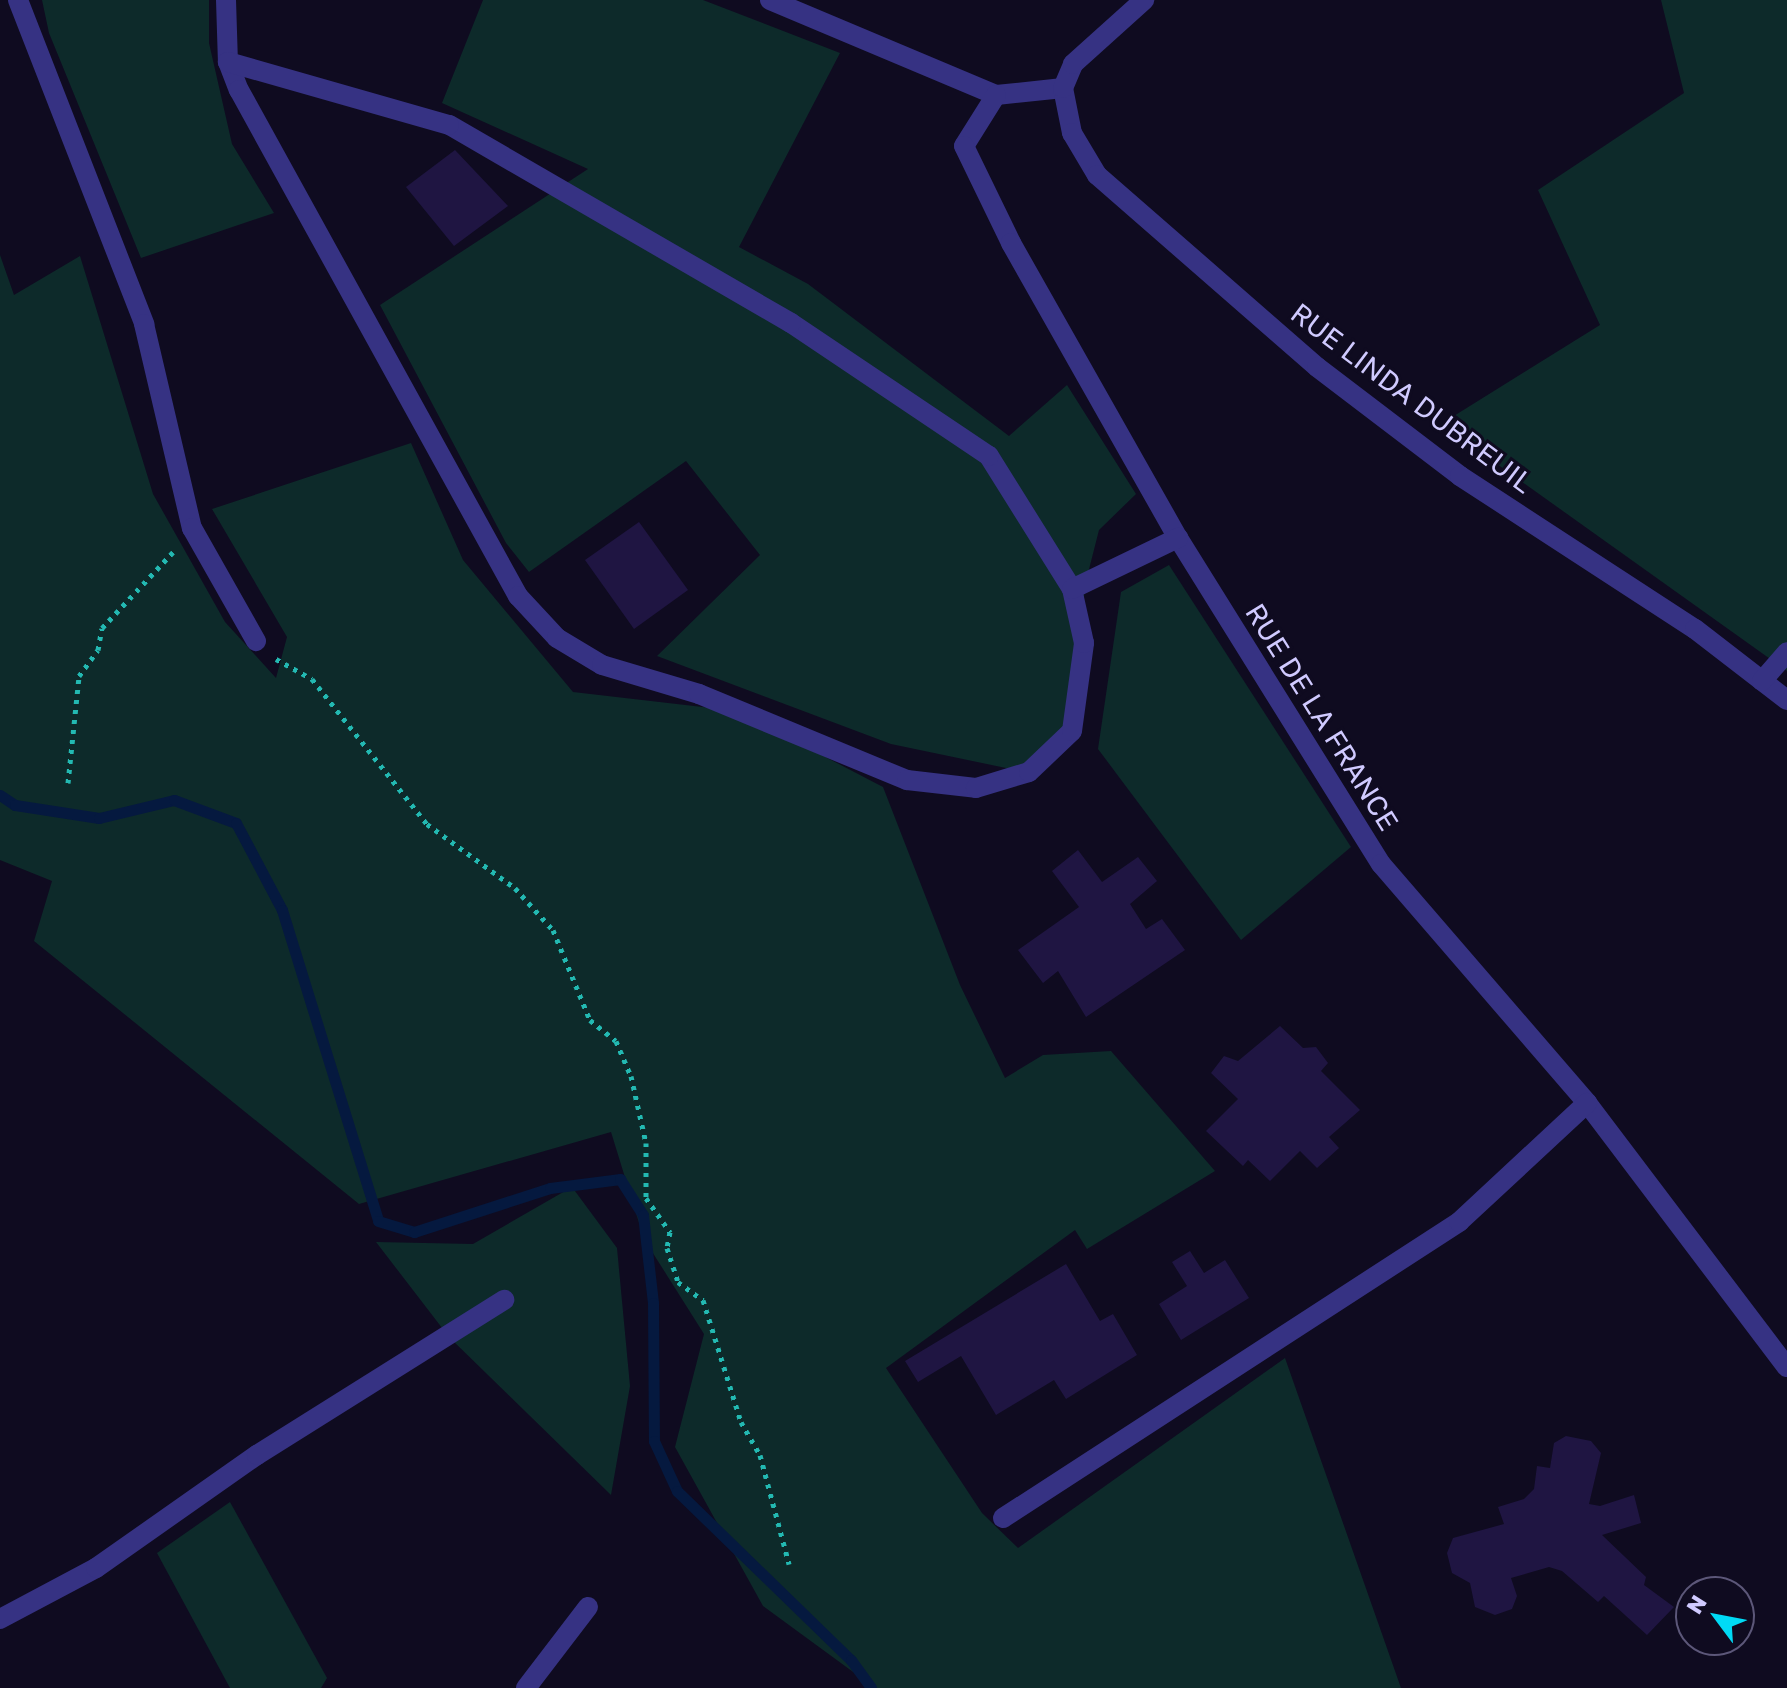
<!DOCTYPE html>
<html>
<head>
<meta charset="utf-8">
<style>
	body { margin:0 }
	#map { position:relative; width:1787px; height:1688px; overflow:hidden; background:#0f0b20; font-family:"Golos Text",sans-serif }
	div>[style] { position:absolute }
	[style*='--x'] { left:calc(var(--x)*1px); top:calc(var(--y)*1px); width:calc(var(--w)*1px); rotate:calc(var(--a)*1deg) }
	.green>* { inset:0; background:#0d2a2a }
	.stream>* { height:11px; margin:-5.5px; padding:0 5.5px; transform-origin:5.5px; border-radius:5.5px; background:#05193f }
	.building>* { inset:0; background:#1f1542 }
	.path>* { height:5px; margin-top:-2.5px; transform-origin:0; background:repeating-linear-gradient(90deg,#23b9b2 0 4px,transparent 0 10px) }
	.minor>* { height:20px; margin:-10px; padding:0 10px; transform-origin:10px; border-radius:10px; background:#363283 }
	span { translate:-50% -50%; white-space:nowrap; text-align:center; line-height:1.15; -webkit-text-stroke:6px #0f0b20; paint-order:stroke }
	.street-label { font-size:28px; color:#d0caff }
	.north { position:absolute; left:1675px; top:1576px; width:80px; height:80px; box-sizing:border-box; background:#0f0b20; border:2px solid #5c5779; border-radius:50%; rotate:302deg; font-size:22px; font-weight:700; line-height:32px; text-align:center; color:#d0caff }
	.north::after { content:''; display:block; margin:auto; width:28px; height:36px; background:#00daf5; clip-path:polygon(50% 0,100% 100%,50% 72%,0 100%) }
</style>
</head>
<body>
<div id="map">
	<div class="green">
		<i style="clip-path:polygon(42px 0,209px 0,209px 43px,232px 144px,274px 213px,141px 258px,49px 33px)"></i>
		<i style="clip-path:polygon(483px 0,703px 0,840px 53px,739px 247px,808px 284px,1009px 436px,1067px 385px,1136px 494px,1099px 530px,1085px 585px,1074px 731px,1030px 773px,891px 744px,657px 656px,760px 555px,686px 461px,529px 572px,506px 543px,380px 305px,588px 169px,442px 103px)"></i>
		<i style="clip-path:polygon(1661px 0,1787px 0,1787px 671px,1441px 424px,1600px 325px,1538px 190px,1684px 93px)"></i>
		<i style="clip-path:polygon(0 255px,14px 295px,80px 256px,153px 494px,225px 622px,276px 678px,287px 637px,212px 509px,411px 443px,463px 560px,573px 692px,737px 711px,883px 787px,960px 985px,1005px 1078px,1043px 1055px,1111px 1051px,1215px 1171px,1087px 1249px,1075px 1230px,886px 1368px,982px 1513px,1018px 1548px,1285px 1358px,1401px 1688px,875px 1688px,763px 1606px,675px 1447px,704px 1334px,644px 1239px,611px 1132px,359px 1204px,34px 941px,52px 881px,0 860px)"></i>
		<i style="clip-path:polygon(1169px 565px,1351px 847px,1241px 940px,1098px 749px,1121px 592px)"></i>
		<i style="clip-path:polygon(572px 1187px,617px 1248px,630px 1386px,611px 1495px,449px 1337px,376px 1242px,473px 1244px)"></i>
		<i style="clip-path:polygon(230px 1502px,327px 1678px,321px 1688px,230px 1688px,157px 1553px)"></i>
	</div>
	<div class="stream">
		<i style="--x:0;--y:795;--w:18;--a:34"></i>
		<i style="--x:15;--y:805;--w:85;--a:8.8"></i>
		<i style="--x:99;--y:818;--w:77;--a:-13.5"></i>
		<i style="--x:174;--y:800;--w:66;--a:20.4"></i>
		<i style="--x:236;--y:823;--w:98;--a:62.1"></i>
		<i style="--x:282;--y:910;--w:325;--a:72.8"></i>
		<i style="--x:378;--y:1221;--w:38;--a:17"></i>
		<i style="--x:414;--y:1232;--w:143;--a:-17.9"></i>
		<i style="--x:550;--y:1188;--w:71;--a:-7.3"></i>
		<i style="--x:620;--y:1179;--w:43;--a:57.4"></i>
		<i style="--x:643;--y:1215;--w:89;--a:83.5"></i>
		<i style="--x:653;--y:1303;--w:138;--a:89.6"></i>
		<i style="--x:654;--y:1441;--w:55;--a:65.3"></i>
		<i style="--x:677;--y:1491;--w:243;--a:44.2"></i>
		<i style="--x:851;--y:1660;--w:34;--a:54"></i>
	</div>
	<div class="building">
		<i style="clip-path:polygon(455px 150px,508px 206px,454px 246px,406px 187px)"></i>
		<i style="clip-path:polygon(639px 522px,688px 590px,634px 629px,585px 560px)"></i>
		<i style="clip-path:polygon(1078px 850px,1102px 882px,1138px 857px,1157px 881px,1130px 904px,1146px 929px,1162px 919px,1185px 950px,1086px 1017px,1058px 971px,1043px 983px,1018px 950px,1079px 907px,1052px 871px)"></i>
		<i style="clip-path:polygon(1280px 1026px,1303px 1048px,1316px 1047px,1328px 1063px,1321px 1071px,1360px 1110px,1329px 1137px,1339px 1148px,1317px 1168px,1300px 1151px,1270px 1181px,1248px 1160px,1243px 1166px,1206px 1131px,1238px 1099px,1211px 1073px,1224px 1056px,1238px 1061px)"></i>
		<i style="clip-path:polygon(1190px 1251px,1204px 1273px,1225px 1260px,1249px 1298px,1181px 1340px,1159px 1304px,1187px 1286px,1172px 1262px)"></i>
		<i style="clip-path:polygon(1066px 1264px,1100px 1321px,1113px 1314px,1137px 1355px,1066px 1399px,1054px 1380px,996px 1415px,961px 1356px,918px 1382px,905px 1361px)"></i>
		<i style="clip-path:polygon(1566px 1436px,1591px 1441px,1601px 1453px,1589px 1504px,1600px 1506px,1634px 1495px,1641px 1523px,1602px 1535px,1646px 1577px,1644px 1585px,1674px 1607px,1647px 1635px,1604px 1596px,1598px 1602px,1562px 1571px,1549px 1567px,1511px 1578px,1517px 1596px,1512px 1609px,1495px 1615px,1475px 1607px,1470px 1583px,1452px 1573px,1447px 1553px,1453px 1538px,1504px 1524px,1498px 1507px,1524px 1499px,1534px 1489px,1537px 1466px,1550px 1468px,1554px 1443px)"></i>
	</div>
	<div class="path">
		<i style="--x:276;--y:659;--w:41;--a:29.1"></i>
		<i style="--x:312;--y:679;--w:185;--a:51.6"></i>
		<i style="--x:427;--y:824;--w:109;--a:36"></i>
		<i style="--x:515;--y:888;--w:57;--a:47.9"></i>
		<i style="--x:553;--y:930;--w:97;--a:67.7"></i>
		<i style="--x:590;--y:1020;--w:33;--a:39"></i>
		<i style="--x:616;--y:1041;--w:38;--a:67"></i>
		<i style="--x:631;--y:1076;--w:69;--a:77.4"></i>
		<i style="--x:646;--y:1143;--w:55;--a:90"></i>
		<i style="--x:646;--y:1198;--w:42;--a:54.8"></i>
		<i style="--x:670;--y:1232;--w:16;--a:101"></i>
		<i style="--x:667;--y:1248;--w:36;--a:72"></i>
		<i style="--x:678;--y:1282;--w:31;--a:36"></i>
		<i style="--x:703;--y:1300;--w:128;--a:72.7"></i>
		<i style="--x:741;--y:1422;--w:38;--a:60"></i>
		<i style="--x:760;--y:1455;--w:113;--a:75.1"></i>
		<i style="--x:68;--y:783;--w:108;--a:-84.1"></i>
		<i style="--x:79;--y:676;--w:32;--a:-54"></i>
		<i style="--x:98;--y:650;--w:22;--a:-80"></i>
		<i style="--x:102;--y:628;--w:104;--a:-46.9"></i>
	</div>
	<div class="minor">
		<i style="--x:18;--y:0;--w:348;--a:68.7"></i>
		<i style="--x:144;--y:324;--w:210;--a:76.8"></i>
		<i style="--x:192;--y:528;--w:130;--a:60.5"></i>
		<i style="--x:226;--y:0;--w:62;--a:88.2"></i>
		<i style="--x:228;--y:62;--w:30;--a:69"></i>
		<i style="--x:239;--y:90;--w:578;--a:61.13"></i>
		<i style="--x:518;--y:596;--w:57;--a:47.1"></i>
		<i style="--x:557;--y:638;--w:52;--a:31"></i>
		<i style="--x:602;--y:665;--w:101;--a:16.6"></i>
		<i style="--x:699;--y:694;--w:225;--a:22.5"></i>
		<i style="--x:907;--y:780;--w:69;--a:6.6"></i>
		<i style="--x:976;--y:788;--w:55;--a:-16.8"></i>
		<i style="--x:1029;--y:772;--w:59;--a:-43.6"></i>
		<i style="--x:1072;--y:731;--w:89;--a:-82.2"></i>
		<i style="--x:1084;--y:643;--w:55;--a:-102.5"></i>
		<i style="--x:1072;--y:589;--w:157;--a:-122"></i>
		<i style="--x:989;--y:456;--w:239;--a:-146.1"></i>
		<i style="--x:791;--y:323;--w:395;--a:-149.9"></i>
		<i style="--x:449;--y:125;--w:230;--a:-164.1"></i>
		<i style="--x:770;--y:0;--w:245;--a:22.8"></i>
		<i style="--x:1063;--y:88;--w:67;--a:174"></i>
		<i style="--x:996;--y:95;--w:60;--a:122.1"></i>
		<i style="--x:964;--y:146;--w:108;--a:64.1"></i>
		<i style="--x:1011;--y:243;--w:339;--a:60.5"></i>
		<i style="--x:1178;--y:538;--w:384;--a:58.1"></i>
		<i style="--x:1381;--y:864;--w:316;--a:49.2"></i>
		<i style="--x:1587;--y:1103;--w:331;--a:52.9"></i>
		<i style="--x:1063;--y:88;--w:46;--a:78.7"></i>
		<i style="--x:1072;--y:133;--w:49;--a:59.2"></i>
		<i style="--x:1097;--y:175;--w:292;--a:41.1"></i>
		<i style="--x:1317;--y:367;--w:180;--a:37.3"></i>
		<i style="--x:1460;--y:476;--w:280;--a:33.1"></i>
		<i style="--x:1695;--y:629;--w:116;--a:37.7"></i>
		<i style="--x:1063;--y:88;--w:26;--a:-67"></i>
		<i style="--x:1073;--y:64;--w:96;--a:-42"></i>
		<i style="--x:1072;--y:589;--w:118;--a:-25.7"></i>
		<i style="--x:1762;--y:681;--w:38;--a:-49"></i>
		<i style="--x:1003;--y:1518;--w:544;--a:-32.99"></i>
		<i style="--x:1459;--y:1222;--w:175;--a:-42.9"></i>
		<i style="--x:0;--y:1619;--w:109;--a:-28"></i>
		<i style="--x:96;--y:1568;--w:197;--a:-35.1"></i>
		<i style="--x:257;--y:1455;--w:292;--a:-32.1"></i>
		<i style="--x:526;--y:1688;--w:102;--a:-52.6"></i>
	</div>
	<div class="street-label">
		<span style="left:1412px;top:398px;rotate:37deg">RUE LINDA DUBREUIL</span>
		<span style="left:1322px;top:717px;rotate:58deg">RUE DE LA FRANCE</span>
	</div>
	<div class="north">N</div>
</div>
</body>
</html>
